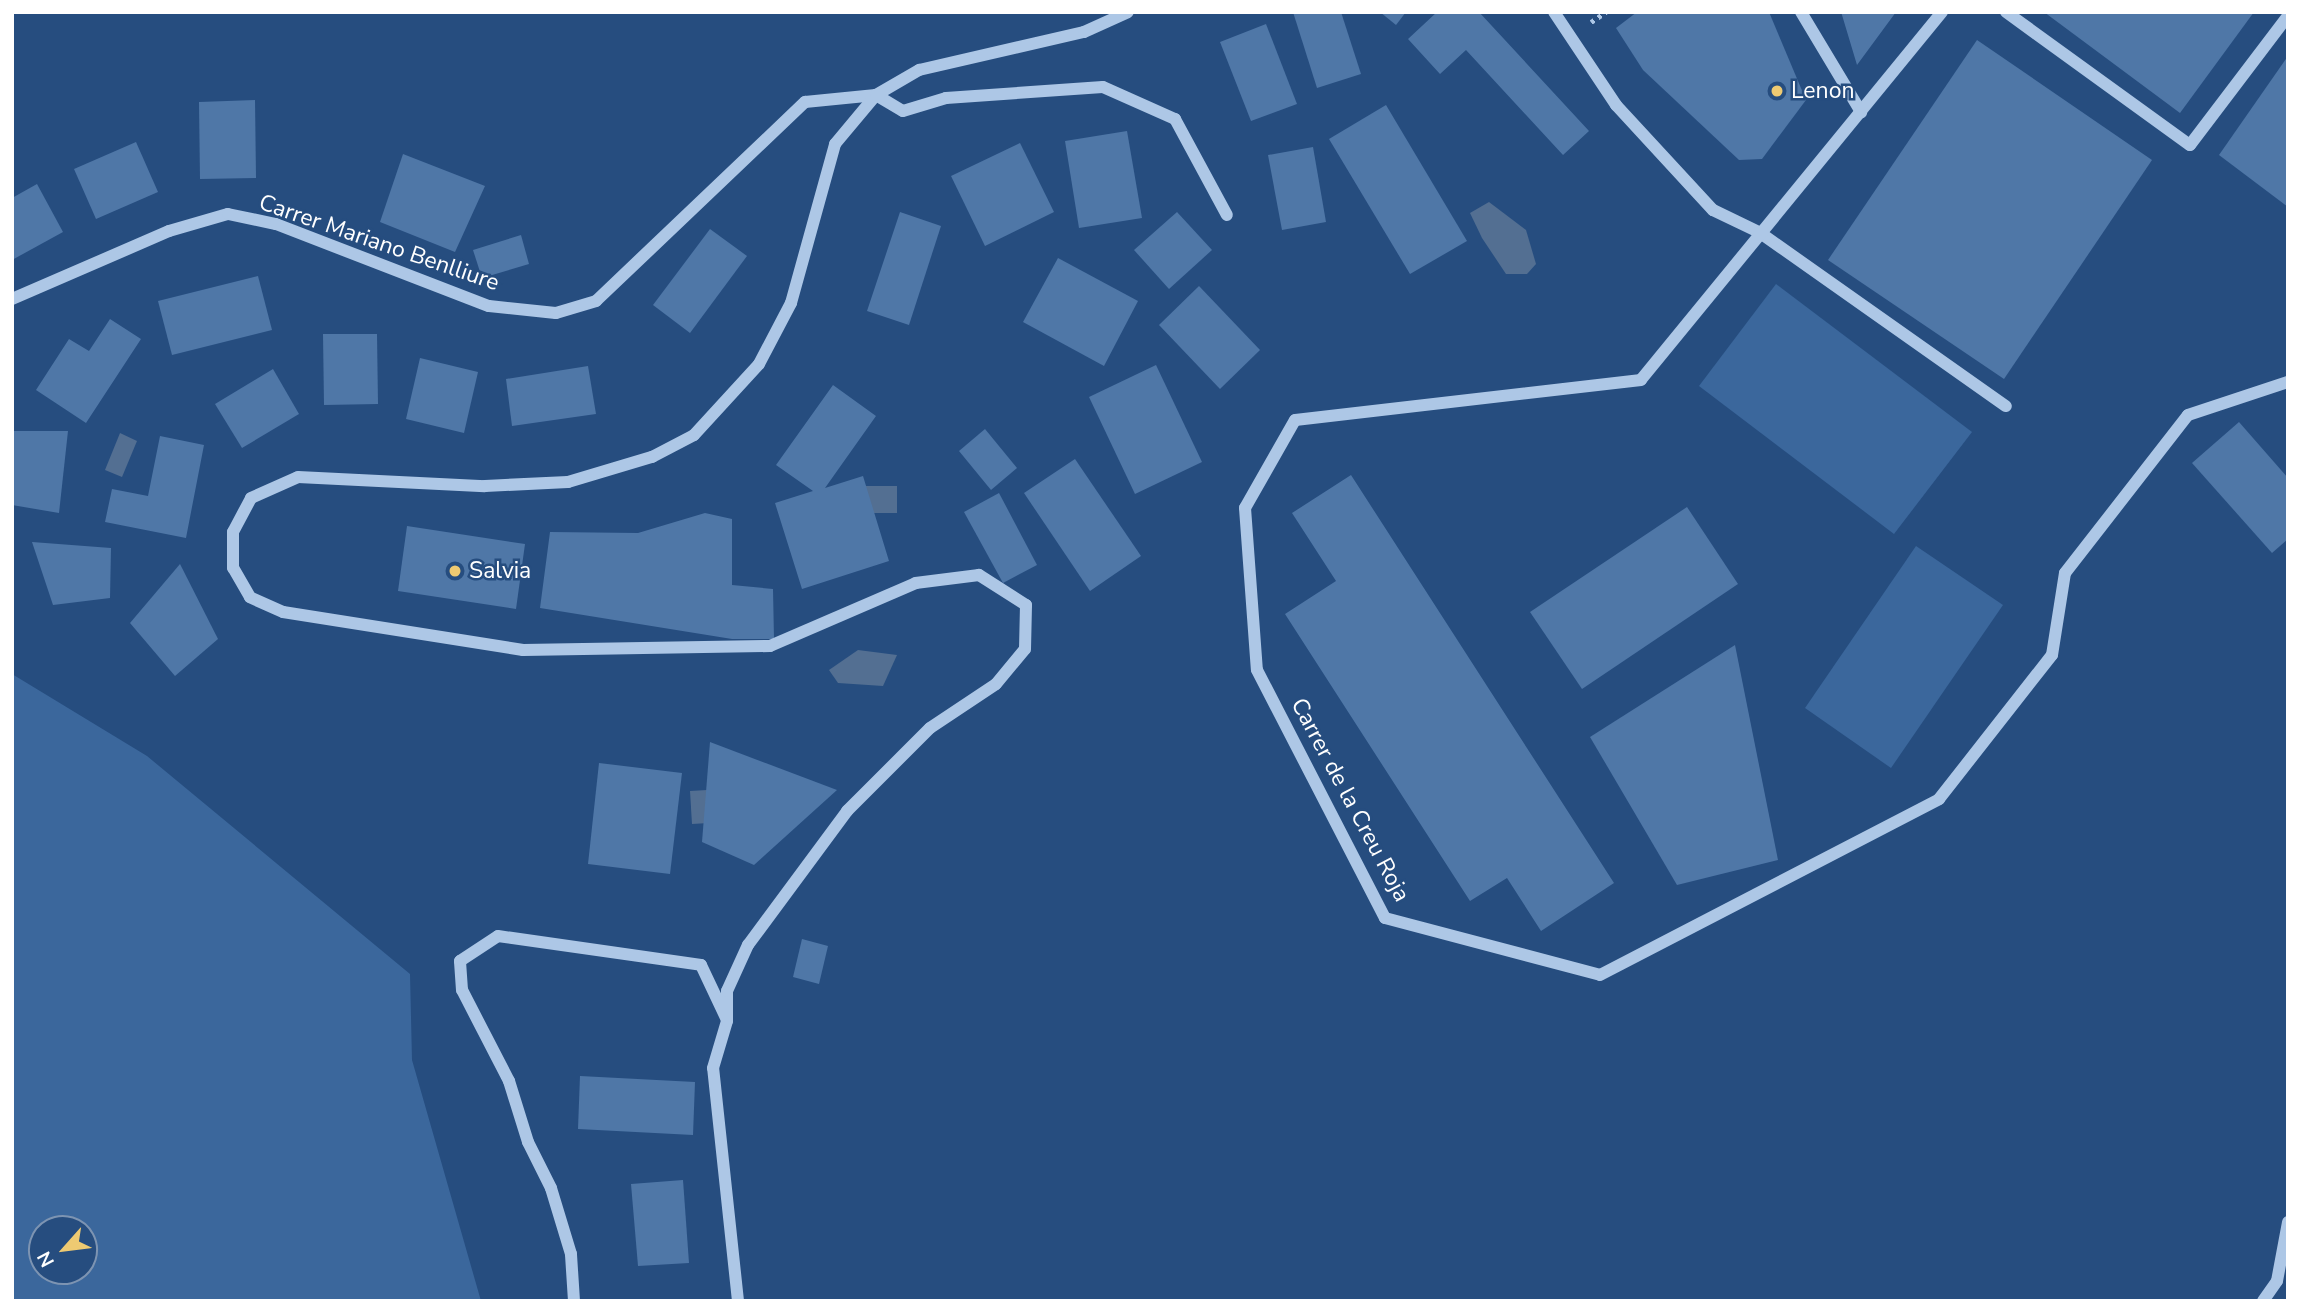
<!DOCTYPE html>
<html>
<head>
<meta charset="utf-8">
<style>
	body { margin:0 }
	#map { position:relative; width:2300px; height:1313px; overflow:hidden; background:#264d7f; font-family:"Nunito Sans",sans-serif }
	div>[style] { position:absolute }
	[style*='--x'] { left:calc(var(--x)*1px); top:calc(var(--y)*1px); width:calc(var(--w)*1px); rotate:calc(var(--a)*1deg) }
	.green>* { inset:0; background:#3b679c }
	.water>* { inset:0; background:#536f92 }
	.building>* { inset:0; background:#4f77a7 }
	.path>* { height:4.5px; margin-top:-2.25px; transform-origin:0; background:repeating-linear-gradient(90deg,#adc7e6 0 3.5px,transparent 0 8.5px) }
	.minor>* { height:12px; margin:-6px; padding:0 6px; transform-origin:6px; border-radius:6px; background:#adc7e6 }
	.dots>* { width:19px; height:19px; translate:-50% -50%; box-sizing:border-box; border:4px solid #264d7f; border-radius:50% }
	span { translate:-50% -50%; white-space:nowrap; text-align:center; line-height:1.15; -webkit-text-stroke:5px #264d7f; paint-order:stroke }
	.poi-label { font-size:23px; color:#fff }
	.left { translate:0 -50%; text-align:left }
	.street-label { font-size:23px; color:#fff }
	.frame { position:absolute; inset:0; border:14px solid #fff; pointer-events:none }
	.north { position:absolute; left:28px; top:1215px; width:70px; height:70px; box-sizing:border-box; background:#264d7f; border:2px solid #7d94b2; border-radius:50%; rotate:242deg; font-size:19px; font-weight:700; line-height:28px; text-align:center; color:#fff }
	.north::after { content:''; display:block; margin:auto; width:24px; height:32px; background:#eeca72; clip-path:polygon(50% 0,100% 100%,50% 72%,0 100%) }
</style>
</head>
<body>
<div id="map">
	<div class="green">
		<i style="clip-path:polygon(1776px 284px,1972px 432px,1894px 534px,1699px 386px)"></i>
		<i style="clip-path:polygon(1916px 546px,2003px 605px,1891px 768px,1805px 708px)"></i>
		<i style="clip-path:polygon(evenodd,12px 674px,147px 756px,410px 974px,412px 1060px,481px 1301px,12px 1301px,12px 674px,42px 1229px,84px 1229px,84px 1271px,42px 1271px,42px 1229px)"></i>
	</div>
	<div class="water">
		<i style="clip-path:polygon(1489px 202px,1526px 230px,1536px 264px,1527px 274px,1506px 274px,1482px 238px,1470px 213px)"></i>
		<i style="clip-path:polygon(120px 433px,137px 441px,122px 477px,105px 470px)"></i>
		<i style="clip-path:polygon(859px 486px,897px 486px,897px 513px,859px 513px)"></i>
		<i style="clip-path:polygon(858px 650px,897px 655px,883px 686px,838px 683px,829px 670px)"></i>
		<i style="clip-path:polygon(724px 789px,726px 822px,692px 824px,690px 791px)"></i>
	</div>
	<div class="building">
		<i style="clip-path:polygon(1293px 12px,1341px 12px,1361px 74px,1317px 88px)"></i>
		<i style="clip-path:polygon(1380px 12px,1406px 12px,1396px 25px)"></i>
		<i style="clip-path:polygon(1437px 12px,1479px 12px,1589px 131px,1563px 155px,1466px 50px,1440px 74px,1408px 39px)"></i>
		<i style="clip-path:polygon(1637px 12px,1769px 12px,1806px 100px,1762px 159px,1739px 160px,1643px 70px,1616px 28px)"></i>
		<i style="clip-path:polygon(1841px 12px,1896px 12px,1857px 65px,1842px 15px)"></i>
		<i style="clip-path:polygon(2044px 12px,2254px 12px,2180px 113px)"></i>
		<i style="clip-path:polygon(1266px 24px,1297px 104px,1251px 121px,1220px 42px)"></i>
		<i style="clip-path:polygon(1977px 40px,2152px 160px,2004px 379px,1828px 260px)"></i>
		<i style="clip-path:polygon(2288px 56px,2288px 207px,2219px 155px)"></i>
		<i style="clip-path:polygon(255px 100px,256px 178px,200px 179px,199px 102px)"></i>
		<i style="clip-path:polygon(1386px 105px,1467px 241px,1410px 274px,1329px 139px)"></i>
		<i style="clip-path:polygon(1127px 131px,1142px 218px,1079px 228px,1065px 141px)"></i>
		<i style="clip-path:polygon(136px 142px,158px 192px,96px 219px,74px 169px)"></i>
		<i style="clip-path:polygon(1020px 143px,1054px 212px,985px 246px,951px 176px)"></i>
		<i style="clip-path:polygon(1313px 147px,1326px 222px,1282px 230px,1268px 155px)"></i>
		<i style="clip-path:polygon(403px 154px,485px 186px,455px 252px,380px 222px)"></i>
		<i style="clip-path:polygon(37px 184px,63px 232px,12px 260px,12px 198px)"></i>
		<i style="clip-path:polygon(900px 212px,941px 226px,909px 325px,867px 311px)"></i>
		<i style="clip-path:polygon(1177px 212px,1212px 250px,1169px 289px,1134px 250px)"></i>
		<i style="clip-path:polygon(710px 229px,747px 256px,690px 333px,653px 305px)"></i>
		<i style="clip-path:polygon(521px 235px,529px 264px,482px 278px,473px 250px)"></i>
		<i style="clip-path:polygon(1058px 258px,1138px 301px,1104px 366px,1023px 322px)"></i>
		<i style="clip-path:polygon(258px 276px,272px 330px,172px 355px,158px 301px)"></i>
		<i style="clip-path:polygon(1199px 286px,1260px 350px,1220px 389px,1159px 325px)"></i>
		<i style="clip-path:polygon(110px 319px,141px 339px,86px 423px,36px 390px,69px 339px,89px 351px)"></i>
		<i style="clip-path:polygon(323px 334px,377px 334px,378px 404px,324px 405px)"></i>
		<i style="clip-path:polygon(420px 358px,478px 372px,464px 433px,406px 419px)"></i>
		<i style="clip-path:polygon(1156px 365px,1202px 462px,1135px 494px,1089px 397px)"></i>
		<i style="clip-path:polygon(588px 366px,596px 414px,512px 426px,506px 379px)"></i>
		<i style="clip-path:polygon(273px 369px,299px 414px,242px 448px,215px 404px)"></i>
		<i style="clip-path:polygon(833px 385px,876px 416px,825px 488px,863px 476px,889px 561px,802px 589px,775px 503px,813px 491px,776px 465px)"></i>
		<i style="clip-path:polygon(2239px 422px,2288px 478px,2288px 539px,2272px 553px,2192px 463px)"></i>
		<i style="clip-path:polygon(985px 429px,1017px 468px,991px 490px,959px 451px)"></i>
		<i style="clip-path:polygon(12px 431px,68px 431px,59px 513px,12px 505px)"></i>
		<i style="clip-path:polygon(160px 436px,204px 445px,186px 538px,105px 522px,112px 489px,148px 496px)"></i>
		<i style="clip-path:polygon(1075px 459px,1141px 556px,1090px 591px,1024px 493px)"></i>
		<i style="clip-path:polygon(1351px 475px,1614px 883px,1541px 931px,1507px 878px,1470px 901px,1285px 614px,1336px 581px,1292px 513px)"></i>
		<i style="clip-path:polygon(999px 493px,1037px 565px,1003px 583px,964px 512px)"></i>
		<i style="clip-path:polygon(1687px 507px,1738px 584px,1582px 689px,1530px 612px)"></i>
		<i style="clip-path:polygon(705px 513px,732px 519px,732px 585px,773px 589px,774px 639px,732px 639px,540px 608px,550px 532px,638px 533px)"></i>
		<i style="clip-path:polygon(407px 526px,525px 544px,516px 609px,398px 591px)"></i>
		<i style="clip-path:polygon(32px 542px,111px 548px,110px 598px,53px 605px)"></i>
		<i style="clip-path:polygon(180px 564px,218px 639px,175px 676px,130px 623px)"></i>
		<i style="clip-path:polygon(1735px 645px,1778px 860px,1677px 885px,1590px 737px)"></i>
		<i style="clip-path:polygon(710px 742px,837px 790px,754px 865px,702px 842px)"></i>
		<i style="clip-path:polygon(599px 763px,682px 773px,670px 874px,588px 864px)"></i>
		<i style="clip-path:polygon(802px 939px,828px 946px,819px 984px,793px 977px)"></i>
		<i style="clip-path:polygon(580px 1076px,695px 1082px,693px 1135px,578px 1129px)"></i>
		<i style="clip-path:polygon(683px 1180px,689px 1263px,638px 1266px,631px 1184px)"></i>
	</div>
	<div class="path">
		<i style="--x:1591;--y:22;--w:18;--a:-34"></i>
	</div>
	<div class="minor">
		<i style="--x:1554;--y:12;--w:112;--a:56.3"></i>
		<i style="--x:1616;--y:105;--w:143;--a:47.3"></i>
		<i style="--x:1713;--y:210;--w:51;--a:25.6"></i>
		<i style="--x:1759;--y:232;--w:302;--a:35.2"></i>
		<i style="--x:1801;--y:12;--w:117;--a:59"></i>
		<i style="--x:1942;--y:12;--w:475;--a:129.3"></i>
		<i style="--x:1641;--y:380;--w:348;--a:173.4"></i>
		<i style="--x:1295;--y:420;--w:101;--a:119.6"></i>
		<i style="--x:1245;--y:508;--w:162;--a:85.8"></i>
		<i style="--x:1257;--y:670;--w:279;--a:62.7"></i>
		<i style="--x:1385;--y:918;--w:222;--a:14.8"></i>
		<i style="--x:1600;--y:975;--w:382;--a:-27.4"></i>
		<i style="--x:1939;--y:799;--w:183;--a:-51.9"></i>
		<i style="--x:2052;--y:655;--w:83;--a:-81"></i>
		<i style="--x:2065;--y:573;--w:200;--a:-52.1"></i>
		<i style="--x:2188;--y:415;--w:105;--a:-18.3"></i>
		<i style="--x:2006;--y:12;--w:227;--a:35.9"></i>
		<i style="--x:2190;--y:145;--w:162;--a:-52.8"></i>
		<i style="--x:12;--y:299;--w:171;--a:-23.4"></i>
		<i style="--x:169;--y:231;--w:61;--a:-16.1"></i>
		<i style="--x:228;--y:214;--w:49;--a:11.8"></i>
		<i style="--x:276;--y:224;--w:228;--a:21.1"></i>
		<i style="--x:489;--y:306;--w:67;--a:6"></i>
		<i style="--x:556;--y:313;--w:42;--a:-16.7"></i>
		<i style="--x:596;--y:301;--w:289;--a:-43.6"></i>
		<i style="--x:805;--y:102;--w:71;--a:-5.6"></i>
		<i style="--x:876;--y:95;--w:31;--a:31"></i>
		<i style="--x:903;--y:111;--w:45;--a:-16.8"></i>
		<i style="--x:946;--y:98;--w:157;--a:-4"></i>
		<i style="--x:1103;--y:87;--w:79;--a:24"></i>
		<i style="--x:1175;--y:119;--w:109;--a:61.6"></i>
		<i style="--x:574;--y:1301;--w:47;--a:-93.7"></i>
		<i style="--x:571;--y:1254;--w:69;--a:-106.9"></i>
		<i style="--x:551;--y:1188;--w:51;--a:-116.6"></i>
		<i style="--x:528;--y:1142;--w:64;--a:-107.3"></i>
		<i style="--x:509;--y:1081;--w:102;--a:-117.3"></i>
		<i style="--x:462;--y:990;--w:29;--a:-94"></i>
		<i style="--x:460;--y:961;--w:45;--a:-33.3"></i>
		<i style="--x:498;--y:936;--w:205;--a:8.1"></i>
		<i style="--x:701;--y:965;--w:59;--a:64.7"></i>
		<i style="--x:738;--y:1301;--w:234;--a:-96.1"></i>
		<i style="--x:713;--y:1068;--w:49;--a:-73.4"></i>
		<i style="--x:727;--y:1021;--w:30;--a:-90"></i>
		<i style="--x:727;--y:991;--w:51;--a:-65.5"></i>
		<i style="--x:748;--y:945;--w:167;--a:-53.5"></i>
		<i style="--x:847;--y:811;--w:117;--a:-45"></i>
		<i style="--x:930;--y:728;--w:79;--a:-33.7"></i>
		<i style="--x:996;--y:684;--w:45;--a:-50.4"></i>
		<i style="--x:1025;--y:649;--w:44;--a:-88.7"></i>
		<i style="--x:1026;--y:605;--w:56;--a:-147.4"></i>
		<i style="--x:979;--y:575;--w:64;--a:172.8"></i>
		<i style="--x:916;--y:583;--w:159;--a:156.7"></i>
		<i style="--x:770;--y:646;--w:247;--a:179.1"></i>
		<i style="--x:523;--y:650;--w:243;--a:-171"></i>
		<i style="--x:283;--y:612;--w:36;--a:-156"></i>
		<i style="--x:250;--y:597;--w:34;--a:-120"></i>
		<i style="--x:233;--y:568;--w:36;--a:-90"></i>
		<i style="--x:233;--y:532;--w:38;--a:-62"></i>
		<i style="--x:251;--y:498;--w:51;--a:-24.1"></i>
		<i style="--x:298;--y:477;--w:187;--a:2.8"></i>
		<i style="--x:485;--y:486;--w:83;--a:-2.8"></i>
		<i style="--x:568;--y:482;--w:88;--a:-16.6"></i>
		<i style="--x:652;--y:457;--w:47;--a:-27.6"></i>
		<i style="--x:694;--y:435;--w:96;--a:-47.5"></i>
		<i style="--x:759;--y:364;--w:69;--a:-62.3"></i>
		<i style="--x:791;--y:303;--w:165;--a:-74.5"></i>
		<i style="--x:835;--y:144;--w:64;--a:-50.1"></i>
		<i style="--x:876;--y:95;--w:50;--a:-30.2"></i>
		<i style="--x:919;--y:70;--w:169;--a:-13"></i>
		<i style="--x:1084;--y:32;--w:48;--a:-24.4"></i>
		<i style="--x:2263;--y:1301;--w:24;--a:-55"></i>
		<i style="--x:2277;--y:1281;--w:60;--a:-79.4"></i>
	</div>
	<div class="dots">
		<i style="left:1777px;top:91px;background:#eeca72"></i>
		<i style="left:455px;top:571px;background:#eeca72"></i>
	</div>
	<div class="poi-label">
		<span class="left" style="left:1791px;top:91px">Lenon</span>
		<span class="left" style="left:469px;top:571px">Salvia</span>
	</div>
	<div class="street-label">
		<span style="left:379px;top:243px;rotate:19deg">Carrer Mariano Benlliure</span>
		<span style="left:1350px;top:800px;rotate:62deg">Carrer de la Creu Roja</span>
	</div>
	<div class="frame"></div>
	<div class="north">N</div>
</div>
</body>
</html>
